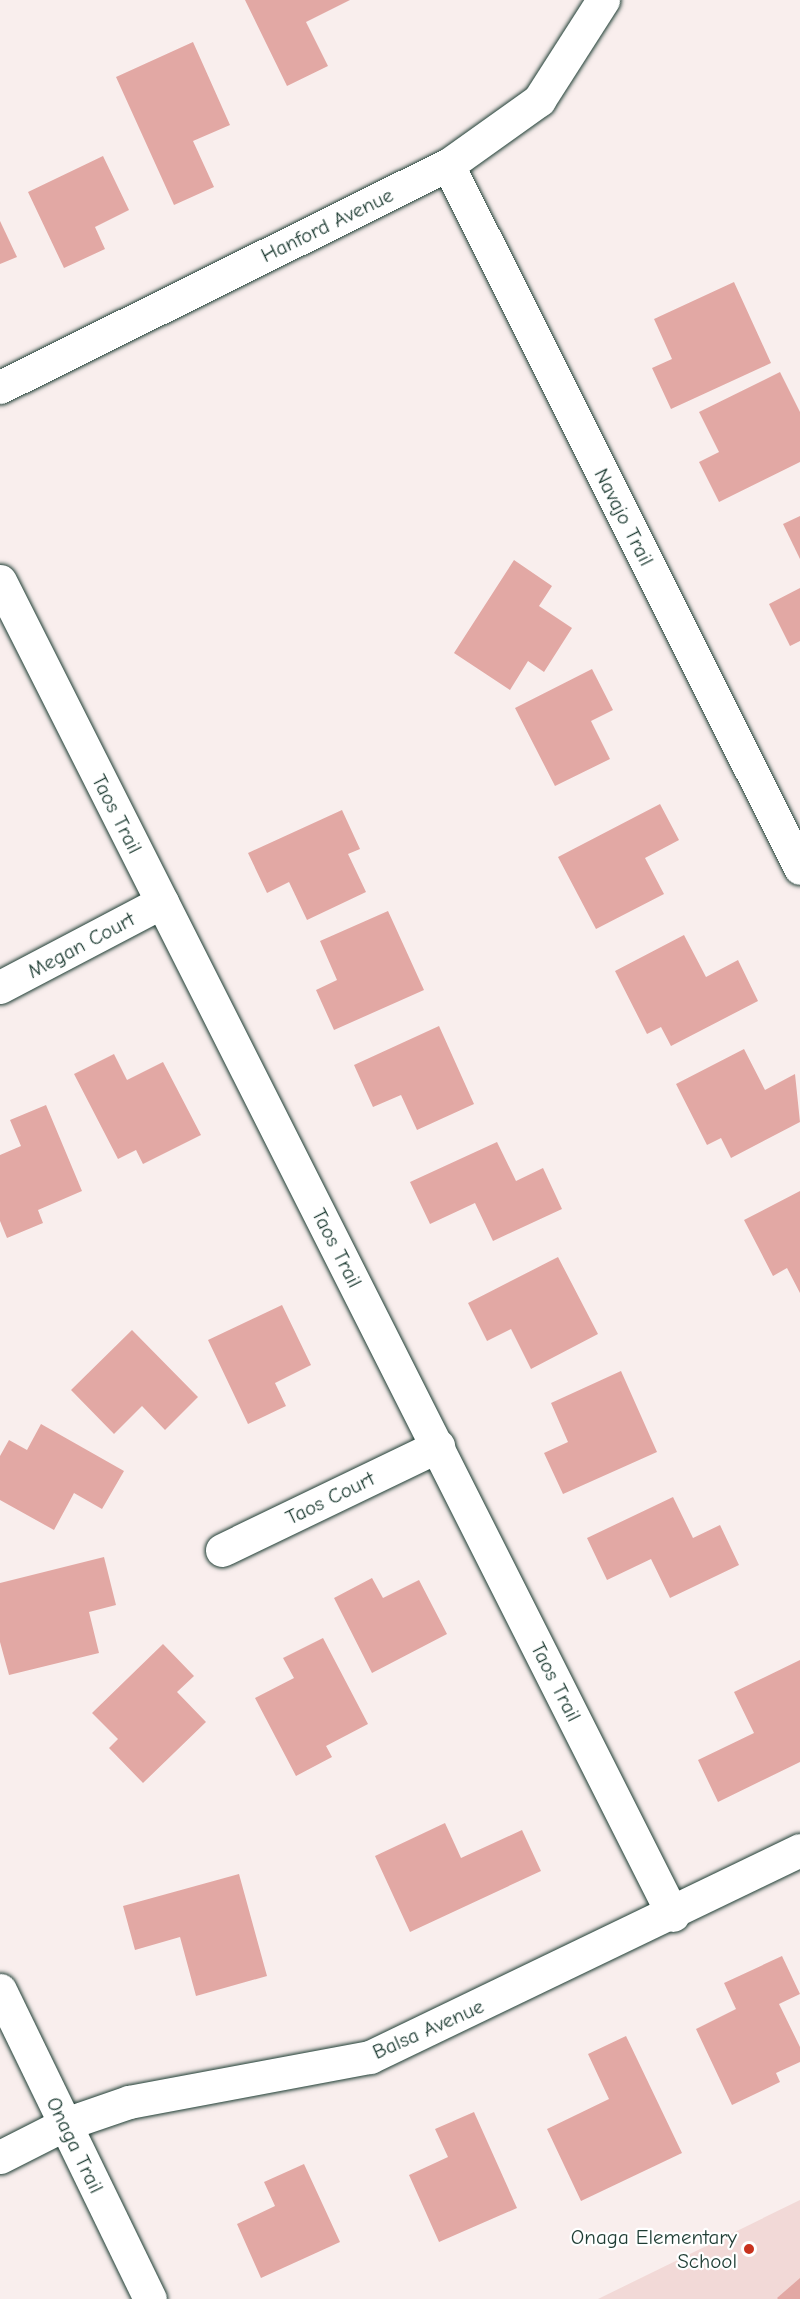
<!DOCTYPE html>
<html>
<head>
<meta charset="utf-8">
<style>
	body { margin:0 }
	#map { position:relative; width:800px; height:2299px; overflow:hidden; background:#f9eeed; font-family:"Comic Neue",sans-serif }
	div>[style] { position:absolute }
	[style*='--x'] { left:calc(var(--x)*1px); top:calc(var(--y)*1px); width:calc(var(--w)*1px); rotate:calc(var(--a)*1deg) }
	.built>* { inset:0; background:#f2d9d7 }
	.building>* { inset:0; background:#e2a8a4 }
	.roads { filter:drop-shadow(0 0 2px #1f3d34) drop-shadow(0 0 2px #1f3d34) }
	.minor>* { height:33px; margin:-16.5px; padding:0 16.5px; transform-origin:16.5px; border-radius:16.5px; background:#fff }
	.tertiary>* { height:33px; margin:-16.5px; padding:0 16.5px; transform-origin:16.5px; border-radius:16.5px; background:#fff }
	.dots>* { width:16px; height:16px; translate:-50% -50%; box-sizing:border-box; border:3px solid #fff; border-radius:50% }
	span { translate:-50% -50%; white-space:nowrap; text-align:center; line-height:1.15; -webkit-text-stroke:4.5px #fff; paint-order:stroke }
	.street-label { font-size:21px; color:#1f3d34 }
	.poi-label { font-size:21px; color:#1f3d34 }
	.right { translate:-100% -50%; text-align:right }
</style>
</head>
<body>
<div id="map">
	<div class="built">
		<i style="clip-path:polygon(800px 2200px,800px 2299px,598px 2299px)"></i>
	</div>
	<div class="building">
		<i style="clip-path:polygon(245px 0,350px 0,306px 22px,328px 66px,287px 86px)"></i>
		<i style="clip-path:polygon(193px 42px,230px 125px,193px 141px,214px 187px,174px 205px,116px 77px)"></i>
		<i style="clip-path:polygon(103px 156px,129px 210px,95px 227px,105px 249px,64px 268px,28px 192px)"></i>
		<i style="clip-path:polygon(0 221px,17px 257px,0 264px)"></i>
		<i style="clip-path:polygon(734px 282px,771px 363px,671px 409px,652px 368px,672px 359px,654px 319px)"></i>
		<i style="clip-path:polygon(780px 372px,800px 412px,800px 462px,719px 502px,699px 462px,719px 452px,699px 412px)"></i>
		<i style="clip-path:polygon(800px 516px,800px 559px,783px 524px)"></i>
		<i style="clip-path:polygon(514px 560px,552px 586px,539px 606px,572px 628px,544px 672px,528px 661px,510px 690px,454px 653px)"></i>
		<i style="clip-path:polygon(800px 588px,800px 641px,790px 646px,769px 604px)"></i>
		<i style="clip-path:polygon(592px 669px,613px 710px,591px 721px,610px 759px,555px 786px,515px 708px)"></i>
		<i style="clip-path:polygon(660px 804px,679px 840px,645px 858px,664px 894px,596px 929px,558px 857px)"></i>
		<i style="clip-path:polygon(342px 810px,360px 849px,348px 854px,366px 892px,307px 920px,289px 882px,267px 893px,248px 853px)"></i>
		<i style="clip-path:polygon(388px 911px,424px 990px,334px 1030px,316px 990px,337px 980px,320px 941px)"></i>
		<i style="clip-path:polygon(684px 935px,706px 977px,738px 960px,758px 1001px,671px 1046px,661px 1027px,647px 1034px,615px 971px)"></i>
		<i style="clip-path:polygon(439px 1026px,474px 1104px,417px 1130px,401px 1095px,373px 1107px,354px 1065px)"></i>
		<i style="clip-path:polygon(744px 1049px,765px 1090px,795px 1074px,800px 1122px,731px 1158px,721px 1138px,707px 1145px,676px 1084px)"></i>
		<i style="clip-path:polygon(114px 1054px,127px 1080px,163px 1062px,201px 1135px,143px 1164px,136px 1150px,118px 1159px,74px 1074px)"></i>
		<i style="clip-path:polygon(46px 1105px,82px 1191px,38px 1210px,43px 1223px,7px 1238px,0 1221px,0 1155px,21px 1146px,10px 1120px)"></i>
		<i style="clip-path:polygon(497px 1142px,516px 1181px,543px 1168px,562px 1209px,493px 1241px,475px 1203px,430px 1224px,410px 1182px)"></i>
		<i style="clip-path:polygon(800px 1191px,800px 1293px,787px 1268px,773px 1276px,744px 1220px)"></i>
		<i style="clip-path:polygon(558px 1257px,598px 1334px,531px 1369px,511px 1329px,487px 1341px,468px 1303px)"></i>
		<i style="clip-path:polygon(282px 1305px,311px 1365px,275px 1383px,286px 1406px,248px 1424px,208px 1340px)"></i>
		<i style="clip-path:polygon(132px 1330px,198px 1397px,165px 1430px,142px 1406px,114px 1434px,71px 1390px)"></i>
		<i style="clip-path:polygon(621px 1371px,657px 1452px,563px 1494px,544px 1453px,568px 1442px,551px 1403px)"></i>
		<i style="clip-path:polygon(41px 1424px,124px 1471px,102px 1509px,74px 1493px,54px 1530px,0 1500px,0 1456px,9px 1440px,27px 1450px)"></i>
		<i style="clip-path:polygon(673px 1497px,693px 1538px,720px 1525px,739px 1565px,670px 1598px,651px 1559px,607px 1580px,587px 1538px)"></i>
		<i style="clip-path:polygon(104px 1557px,116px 1605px,89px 1612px,99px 1653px,9px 1675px,0 1642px,0 1583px)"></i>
		<i style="clip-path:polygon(372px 1578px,383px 1598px,419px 1580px,447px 1634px,372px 1673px,334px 1598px)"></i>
		<i style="clip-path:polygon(323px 1638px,368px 1724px,326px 1746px,332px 1757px,296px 1776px,255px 1698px,294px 1678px,283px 1658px)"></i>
		<i style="clip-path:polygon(163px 1644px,194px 1676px,177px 1692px,206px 1722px,143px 1783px,109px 1748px,118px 1739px,92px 1713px)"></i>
		<i style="clip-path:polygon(800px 1660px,800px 1762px,718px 1802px,698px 1760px,754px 1733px,734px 1692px)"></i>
		<i style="clip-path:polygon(445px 1823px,461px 1858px,522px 1830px,541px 1871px,410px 1932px,375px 1856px)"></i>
		<i style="clip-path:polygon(239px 1874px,267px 1976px,196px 1996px,180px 1937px,135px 1950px,123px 1906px)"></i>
		<i style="clip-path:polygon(782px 1956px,800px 1994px,779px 2004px,800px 2047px,800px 2062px,776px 2073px,780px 2082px,732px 2105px,696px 2029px,736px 2009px,724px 1983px)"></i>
		<i style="clip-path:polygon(626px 2036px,682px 2153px,581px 2201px,547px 2129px,609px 2099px,588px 2054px)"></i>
		<i style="clip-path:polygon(474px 2112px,517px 2208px,439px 2242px,409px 2175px,448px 2157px,435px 2129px)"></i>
		<i style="clip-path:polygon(304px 2164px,340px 2242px,261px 2278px,237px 2224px,275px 2206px,264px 2182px)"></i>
		<i style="clip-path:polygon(800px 2278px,800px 2299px,778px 2299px,777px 2298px)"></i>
	</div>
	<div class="roads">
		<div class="minor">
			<i style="--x:448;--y:165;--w:786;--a:63.4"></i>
			<i style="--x:0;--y:387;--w:500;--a:-26.4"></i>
			<i style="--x:448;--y:165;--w:112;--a:-35.5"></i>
			<i style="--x:539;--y:100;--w:119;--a:-57.4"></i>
			<i style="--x:0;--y:581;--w:1494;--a:63.23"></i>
			<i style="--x:0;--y:987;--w:183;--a:-27.7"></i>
			<i style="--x:222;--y:1550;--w:240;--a:-25.7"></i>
			<i style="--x:0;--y:2157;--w:73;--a:-26.9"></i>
			<i style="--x:65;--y:2124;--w:68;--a:-19"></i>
			<i style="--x:129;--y:2102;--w:245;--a:-10.6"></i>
			<i style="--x:370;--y:2057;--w:477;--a:-25.7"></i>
		</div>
		<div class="tertiary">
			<i style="--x:0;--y:1990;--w:343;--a:64.1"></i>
		</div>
	</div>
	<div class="dots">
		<i style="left:749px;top:2249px;background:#c8321e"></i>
	</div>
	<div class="street-label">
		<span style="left:327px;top:225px;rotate:-26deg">Hanford Avenue</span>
		<span style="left:624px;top:517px;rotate:63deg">Navajo Trail</span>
		<span style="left:117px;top:814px;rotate:63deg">Taos Trail</span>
		<span style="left:81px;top:945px;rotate:-28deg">Megan Court</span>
		<span style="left:337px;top:1248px;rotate:63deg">Taos Trail</span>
		<span style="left:330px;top:1498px;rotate:-26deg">Taos Court</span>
		<span style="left:556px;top:1682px;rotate:63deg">Taos Trail</span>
		<span style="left:428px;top:2029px;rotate:-24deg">Balsa Avenue</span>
		<span style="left:75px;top:2145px;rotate:64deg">Onaga Trail</span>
	</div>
	<div class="poi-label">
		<span class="right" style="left:737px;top:2249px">Onaga Elementary<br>School</span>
	</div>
</div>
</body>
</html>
